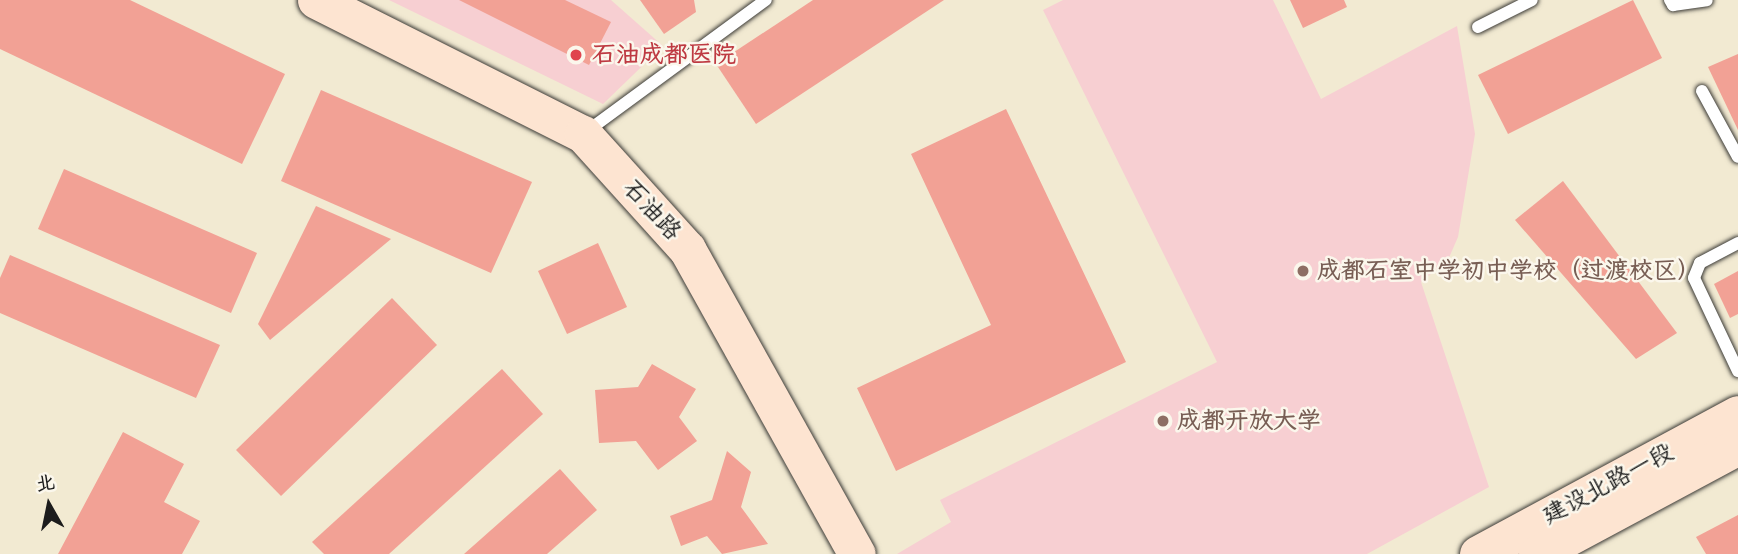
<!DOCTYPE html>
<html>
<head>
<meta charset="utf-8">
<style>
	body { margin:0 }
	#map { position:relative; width:1738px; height:554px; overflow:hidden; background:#f2ead2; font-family:"Balsamiq Sans","LXGW WenKai TC",sans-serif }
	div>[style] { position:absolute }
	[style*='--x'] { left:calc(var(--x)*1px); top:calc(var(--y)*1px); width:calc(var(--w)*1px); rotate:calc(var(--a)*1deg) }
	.built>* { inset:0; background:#f7cfd2 }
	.building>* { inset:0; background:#f2a195 }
	.roads { filter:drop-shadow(0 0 2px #3c3b37) drop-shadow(0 0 2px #3c3b37) }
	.lane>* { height:12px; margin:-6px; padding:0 6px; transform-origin:6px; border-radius:6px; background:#fff }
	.secondary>* { height:37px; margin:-18.5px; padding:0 18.5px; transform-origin:18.5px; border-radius:18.5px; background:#fde4d1 }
	.dots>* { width:19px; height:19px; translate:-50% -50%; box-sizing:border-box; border:4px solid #fbf7ec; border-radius:50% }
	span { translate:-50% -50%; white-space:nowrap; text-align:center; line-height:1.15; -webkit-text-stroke:5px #fbf7ec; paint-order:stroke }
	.health-label { font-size:24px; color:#be3a42; font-weight:700 }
	.left { translate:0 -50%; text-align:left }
	.street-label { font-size:24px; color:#1c1c1c }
	.education-label { font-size:24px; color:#785e54; font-weight:700 }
	.north { position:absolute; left:14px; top:470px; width:70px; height:70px; -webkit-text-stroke:5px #fbf7ec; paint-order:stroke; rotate:351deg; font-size:19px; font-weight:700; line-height:28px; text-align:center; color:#1c1c1c }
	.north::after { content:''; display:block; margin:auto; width:24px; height:32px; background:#1c1c1c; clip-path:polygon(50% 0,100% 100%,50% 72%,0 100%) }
</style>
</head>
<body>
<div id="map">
	<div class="built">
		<i style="clip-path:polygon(389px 0,611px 0,663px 46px,603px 104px)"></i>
		<i style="clip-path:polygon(1063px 0,1273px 0,1321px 99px,1457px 26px,1475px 134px,1458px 237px,1448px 260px,1421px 282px,1489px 487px,1367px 554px,897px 554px,951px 522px,940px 500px,1217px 362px,1043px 10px)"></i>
	</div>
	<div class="building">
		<i style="clip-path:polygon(0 0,130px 0,285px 74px,242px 164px,0 49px)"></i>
		<i style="clip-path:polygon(459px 0,565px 0,611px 22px,589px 65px)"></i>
		<i style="clip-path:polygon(640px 0,694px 0,696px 12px,664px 34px)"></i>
		<i style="clip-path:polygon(813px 0,944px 0,756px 124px,716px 64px)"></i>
		<i style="clip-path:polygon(1290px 0,1344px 0,1347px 7px,1303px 28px)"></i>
		<i style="clip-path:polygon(1633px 0,1662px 58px,1508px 134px,1478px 75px)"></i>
		<i style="clip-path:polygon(1738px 54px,1738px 130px,1708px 67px)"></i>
		<i style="clip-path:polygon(321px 90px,532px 182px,491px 273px,281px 181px)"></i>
		<i style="clip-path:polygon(1006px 109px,1126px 362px,896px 471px,857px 388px,991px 325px,911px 154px)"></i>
		<i style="clip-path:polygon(64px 169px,257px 253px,231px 313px,38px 229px)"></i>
		<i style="clip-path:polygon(1563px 181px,1677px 333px,1636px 359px,1515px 220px)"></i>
		<i style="clip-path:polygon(316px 206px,391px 239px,270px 340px,258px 324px)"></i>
		<i style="clip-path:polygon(598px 243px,627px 307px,567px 334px,538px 271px)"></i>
		<i style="clip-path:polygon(10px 255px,220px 345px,196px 398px,0 313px,0 278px)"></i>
		<i style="clip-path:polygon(1738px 271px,1738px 314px,1730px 318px,1714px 284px)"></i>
		<i style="clip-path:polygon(392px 298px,437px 345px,281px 496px,236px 450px)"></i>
		<i style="clip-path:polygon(652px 364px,696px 389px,679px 417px,697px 441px,658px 470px,636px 441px,599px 443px,595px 390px,638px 387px)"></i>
		<i style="clip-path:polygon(502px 369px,543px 414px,389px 554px,324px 554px,312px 542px)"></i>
		<i style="clip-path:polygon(123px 432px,184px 464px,164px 502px,200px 521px,182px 554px,58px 554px)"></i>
		<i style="clip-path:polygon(727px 451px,751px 472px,741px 507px,768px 544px,722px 554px,707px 536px,681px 546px,670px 516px,712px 500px)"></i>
		<i style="clip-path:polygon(560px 469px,597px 510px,547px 554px,464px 554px)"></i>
		<i style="clip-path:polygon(1738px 515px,1738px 554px,1706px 554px,1696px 537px)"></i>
	</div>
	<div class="roads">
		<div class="lane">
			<i style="--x:1670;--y:0;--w:6;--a:59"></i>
			<i style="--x:1673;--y:5;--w:34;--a:-8"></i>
			<i style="--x:1478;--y:27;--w:60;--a:-26.6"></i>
			<i style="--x:1702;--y:91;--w:75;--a:61.4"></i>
			<i style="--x:586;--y:132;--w:223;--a:-36.3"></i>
			<i style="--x:1738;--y:243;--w:43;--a:152.2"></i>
			<i style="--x:1700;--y:263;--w:16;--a:112"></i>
			<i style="--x:1694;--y:278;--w:103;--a:64.7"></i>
		</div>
		<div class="secondary">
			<i style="--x:316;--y:0;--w:299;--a:26.7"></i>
			<i style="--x:583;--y:134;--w:155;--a:47.9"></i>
			<i style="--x:687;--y:249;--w:349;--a:60.9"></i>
			<i style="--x:1478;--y:554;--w:295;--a:-28.3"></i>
			<i style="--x:1537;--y:554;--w:228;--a:-28.2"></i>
		</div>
	</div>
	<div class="dots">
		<i style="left:576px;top:55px;background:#e0444e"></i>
		<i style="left:1303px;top:271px;background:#8d6e63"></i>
		<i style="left:1163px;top:421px;background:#8d6e63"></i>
	</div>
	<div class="health-label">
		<span class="left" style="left:592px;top:55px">石油成都医院</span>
	</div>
	<div class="street-label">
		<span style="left:652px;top:210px;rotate:47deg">石油路</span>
		<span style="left:1608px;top:484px;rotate:-28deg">建设北路一段</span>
	</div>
	<div class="education-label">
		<span class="left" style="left:1317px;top:271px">成都石室中学初中学校（过渡校区）</span>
		<span class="left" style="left:1177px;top:421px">成都开放大学</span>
	</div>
	<div class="north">北</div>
</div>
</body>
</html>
